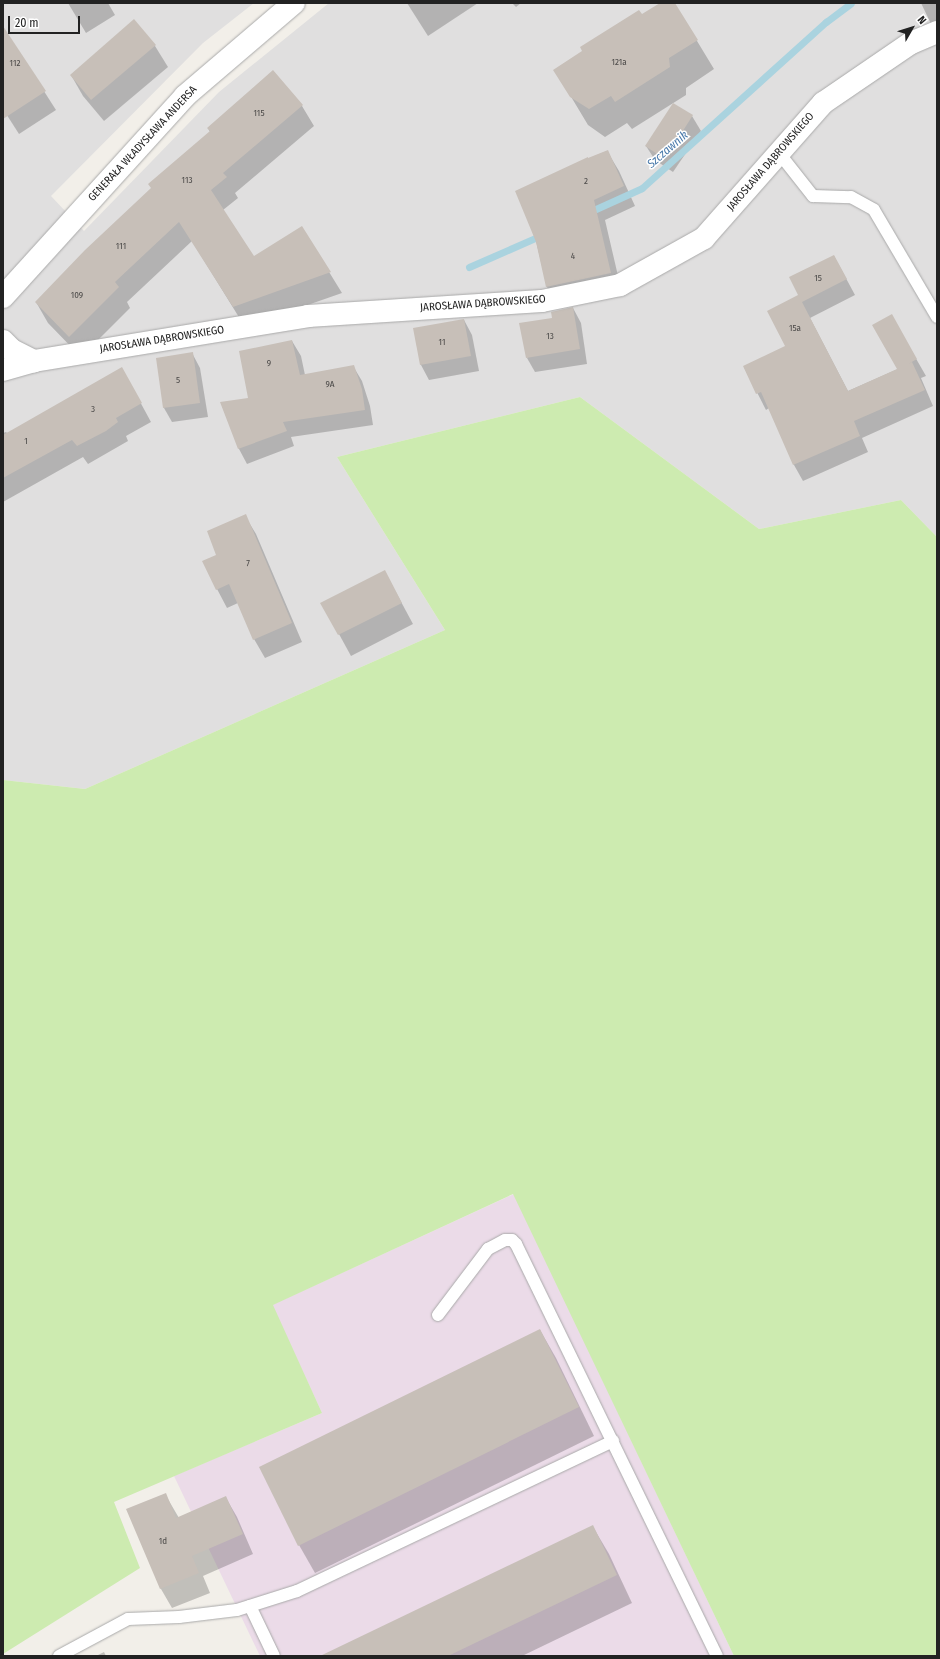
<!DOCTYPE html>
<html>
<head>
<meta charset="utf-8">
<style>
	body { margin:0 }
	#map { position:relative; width:940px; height:1659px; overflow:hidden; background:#f2efe9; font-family:"Fira Sans Condensed",sans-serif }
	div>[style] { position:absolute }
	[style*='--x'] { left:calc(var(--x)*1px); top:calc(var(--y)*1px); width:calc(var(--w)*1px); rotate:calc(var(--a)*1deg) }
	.residential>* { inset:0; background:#e0dfdf }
	.industrial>* { inset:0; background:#ebdbe8 }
	.grass>* { inset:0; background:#cdebb0 }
	.shadow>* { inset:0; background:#0003 }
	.stream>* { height:7px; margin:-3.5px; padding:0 3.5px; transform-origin:3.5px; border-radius:3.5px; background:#aad3df }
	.building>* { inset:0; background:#c7bfb8 }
	.roads { filter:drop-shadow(0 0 1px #a9a9a9) drop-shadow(0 0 1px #a9a9a9) }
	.service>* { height:12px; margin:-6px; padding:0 6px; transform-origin:6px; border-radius:6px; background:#fff }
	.minor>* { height:22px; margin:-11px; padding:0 11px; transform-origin:11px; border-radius:11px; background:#fff }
	.tertiary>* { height:22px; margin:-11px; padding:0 11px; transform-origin:11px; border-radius:11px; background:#fff }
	span { translate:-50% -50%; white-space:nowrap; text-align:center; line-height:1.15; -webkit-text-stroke:3px #fff; paint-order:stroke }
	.number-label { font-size:9px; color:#4b4948 }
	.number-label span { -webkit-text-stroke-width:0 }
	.street-label { font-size:11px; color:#222 }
	.water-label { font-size:12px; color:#4a7aab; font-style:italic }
	.frame { position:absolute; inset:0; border:4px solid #222; pointer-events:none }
	.north { position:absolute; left:892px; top:8px; width:40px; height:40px; -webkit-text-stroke:3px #fff; paint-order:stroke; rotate:51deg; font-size:11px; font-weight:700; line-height:16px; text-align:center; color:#222 }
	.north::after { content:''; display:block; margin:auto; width:14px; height:18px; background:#222; clip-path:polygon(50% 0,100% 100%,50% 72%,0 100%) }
	.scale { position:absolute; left:8px; top:16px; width:72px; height:18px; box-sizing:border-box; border:2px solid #222; border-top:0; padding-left:5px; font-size:12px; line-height:14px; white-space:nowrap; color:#222; -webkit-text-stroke:3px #fff; paint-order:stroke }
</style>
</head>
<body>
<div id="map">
	<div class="residential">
		<i style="clip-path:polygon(3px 3px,254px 3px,203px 43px,51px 196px,84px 231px,219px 92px,329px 3px,937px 3px,937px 537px,901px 500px,759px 529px,580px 397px,337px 457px,445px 630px,85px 789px,3px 780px)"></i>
	</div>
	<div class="industrial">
		<i style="clip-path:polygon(514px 1194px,734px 1656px,260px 1656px,174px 1476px,322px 1413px,272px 1305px)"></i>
	</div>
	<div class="grass">
		<i style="clip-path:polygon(580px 397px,759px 529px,901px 500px,937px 537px,937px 1656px,734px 1656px,513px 1194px,273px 1305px,322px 1413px,114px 1502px,140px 1568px,3px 1654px,3px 780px,85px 789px,445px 630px,337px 457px)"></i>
	</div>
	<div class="shadow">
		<i style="clip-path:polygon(68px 3px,108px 3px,115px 15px,86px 33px)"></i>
		<i style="clip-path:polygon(407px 3px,478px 3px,428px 36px)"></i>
		<i style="clip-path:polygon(512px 3px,521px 3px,516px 7px)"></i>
		<i style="clip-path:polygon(662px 3px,674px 3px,714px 69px,686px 88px,686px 95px,632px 129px,627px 123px,605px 137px,588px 125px,555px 70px)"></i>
		<i style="clip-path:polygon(921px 3px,937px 3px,937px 26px,933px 28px)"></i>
		<i style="clip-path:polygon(134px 21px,155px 46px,168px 67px,104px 121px,83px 96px,71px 75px)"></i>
		<i style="clip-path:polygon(3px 27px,56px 110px,19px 134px,3px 109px)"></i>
		<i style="clip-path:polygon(273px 71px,302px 106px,314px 126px,235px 193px,238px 198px,223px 210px,254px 258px,302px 228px,342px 293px,245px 327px,192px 241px,127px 302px,130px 308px,81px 357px,48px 323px,36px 302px,210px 132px,208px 128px)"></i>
		<i style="clip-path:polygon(692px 116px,701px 131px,673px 172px,655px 160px,646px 146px)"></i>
		<i style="clip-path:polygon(607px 151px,619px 171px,635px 206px,605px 220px,622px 293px,558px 307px,547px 287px,536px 241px,588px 159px)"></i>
		<i style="clip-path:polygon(834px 256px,855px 295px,810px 318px,848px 391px,898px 369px,891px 315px,926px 376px,921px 378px,933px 406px,862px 438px,868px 452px,803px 481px,794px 465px,769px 408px,766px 410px,744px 367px,787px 347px,799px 295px)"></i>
		<i style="clip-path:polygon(573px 308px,581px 323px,587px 364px,535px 372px,527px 358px,554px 319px)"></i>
		<i style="clip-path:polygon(464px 320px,472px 335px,479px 371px,429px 380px,421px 365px,414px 329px)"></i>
		<i style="clip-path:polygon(292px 341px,301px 356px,305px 375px,353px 366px,362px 381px,370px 406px,373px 425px,291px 437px,294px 446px,247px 464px,239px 449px,221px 403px,249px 399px)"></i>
		<i style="clip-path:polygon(192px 353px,200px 368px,208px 417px,172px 422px,164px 408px,157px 359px)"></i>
		<i style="clip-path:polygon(132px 387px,151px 422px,126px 436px,128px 441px,88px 464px,83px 457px,3px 502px,3px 433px,6px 432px,7px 433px)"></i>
		<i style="clip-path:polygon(245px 516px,256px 534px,302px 642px,265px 658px,254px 639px,238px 603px,227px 608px,217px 589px,217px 556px)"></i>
		<i style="clip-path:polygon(385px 572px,413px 624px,351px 656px,322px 603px)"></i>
		<i style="clip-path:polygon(540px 1330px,556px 1358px,594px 1436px,315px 1573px,299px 1545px)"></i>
		<i style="clip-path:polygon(165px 1494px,179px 1518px,226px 1498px,237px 1517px,253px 1554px,203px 1576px,210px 1593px,172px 1608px,161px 1589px,128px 1510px)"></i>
		<i style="clip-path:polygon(593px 1527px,609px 1554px,632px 1603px,522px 1656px,335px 1656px)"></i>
		<i style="clip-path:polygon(104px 1652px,106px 1656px,96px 1656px)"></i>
	</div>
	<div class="stream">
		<i style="--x:587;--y:213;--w:60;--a:-24.4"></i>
		<i style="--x:642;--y:188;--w:248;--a:-42.1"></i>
		<i style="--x:826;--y:22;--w:31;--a:-37"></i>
		<i style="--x:469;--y:267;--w:80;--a:-23.7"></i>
	</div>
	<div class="building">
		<i style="clip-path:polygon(660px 3px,675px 3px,698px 40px,669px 58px,670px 67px,615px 102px,611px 96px,589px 109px,570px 97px,553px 70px,582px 51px,580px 47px,639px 10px,642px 14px)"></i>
		<i style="clip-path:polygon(134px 19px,156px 45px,91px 100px,70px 75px)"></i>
		<i style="clip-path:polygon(3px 26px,46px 91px,3px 119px)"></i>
		<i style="clip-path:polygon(273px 70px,303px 105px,223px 173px,227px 177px,211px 190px,254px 256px,302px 226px,331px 272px,233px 307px,179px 222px,115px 282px,119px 287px,69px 337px,35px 302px,85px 250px,151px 188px,148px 184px,210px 131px,207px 128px)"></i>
		<i style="clip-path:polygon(673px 103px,693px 115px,665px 159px,645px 146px)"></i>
		<i style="clip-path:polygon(608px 150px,624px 186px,594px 200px,611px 273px,546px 287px,536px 242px,515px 191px,588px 157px,588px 158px)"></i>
		<i style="clip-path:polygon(834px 255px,847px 279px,802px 302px,848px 391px,897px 369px,872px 325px,892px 314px,917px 359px,908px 364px,912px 362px,925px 390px,854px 421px,860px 436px,793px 465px,761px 392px,756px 394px,743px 366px,785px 346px,767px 311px,798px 295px,789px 277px)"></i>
		<i style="clip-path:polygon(573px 307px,580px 349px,526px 358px,519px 323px,552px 318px,551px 312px)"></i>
		<i style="clip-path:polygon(464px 319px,471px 356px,420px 365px,413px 328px)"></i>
		<i style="clip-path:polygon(292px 340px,300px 375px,354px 365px,362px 389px,365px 410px,283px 422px,287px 431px,238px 449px,220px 402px,248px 398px,239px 351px)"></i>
		<i style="clip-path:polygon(193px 352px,200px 403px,163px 408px,156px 358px)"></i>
		<i style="clip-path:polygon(122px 367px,142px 403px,116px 418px,118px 422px,106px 431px,77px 446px,72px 440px,3px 478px,3px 435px)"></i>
		<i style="clip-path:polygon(246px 514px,292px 623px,253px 640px,229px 584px,216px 590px,202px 561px,216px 555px,207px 531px)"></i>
		<i style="clip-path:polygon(385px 570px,402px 603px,338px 635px,320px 603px)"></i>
		<i style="clip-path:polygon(540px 1329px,579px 1407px,298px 1546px,259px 1467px)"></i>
		<i style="clip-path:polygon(166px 1493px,176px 1518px,226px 1496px,243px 1534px,192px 1556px,199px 1573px,160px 1589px,126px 1509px)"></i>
		<i style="clip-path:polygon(593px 1525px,617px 1575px,448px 1656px,320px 1656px)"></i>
	</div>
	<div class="roads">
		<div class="service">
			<i style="--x:779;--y:153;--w:55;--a:51.7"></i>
			<i style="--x:813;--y:196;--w:38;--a:2"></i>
			<i style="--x:851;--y:197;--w:26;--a:29"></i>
			<i style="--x:874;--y:210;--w:124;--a:59.5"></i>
			<i style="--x:438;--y:1315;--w:83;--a:-52.9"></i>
			<i style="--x:488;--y:1249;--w:19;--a:-28"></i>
			<i style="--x:505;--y:1240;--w:7;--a:0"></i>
			<i style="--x:512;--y:1240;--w:6;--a:45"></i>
			<i style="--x:516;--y:1244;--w:458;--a:64"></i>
			<i style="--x:250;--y:1606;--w:55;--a:64.4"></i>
			<i style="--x:59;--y:1656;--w:78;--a:-28.2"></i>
			<i style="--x:128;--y:1619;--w:51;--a:-2.2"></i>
			<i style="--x:179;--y:1617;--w:58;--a:-6.9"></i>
			<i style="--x:237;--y:1610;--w:63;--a:-17.6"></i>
			<i style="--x:297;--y:1591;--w:350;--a:-25.4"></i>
		</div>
		<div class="minor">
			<i style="--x:3;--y:341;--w:13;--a:45"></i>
			<i style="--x:12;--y:350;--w:25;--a:27"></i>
			<i style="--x:3;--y:370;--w:32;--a:-16"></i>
			<i style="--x:34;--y:361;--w:278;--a:-9.3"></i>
			<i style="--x:308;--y:316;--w:234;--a:-3.7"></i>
			<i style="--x:542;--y:301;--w:80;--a:-11.6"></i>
			<i style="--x:620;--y:285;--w:96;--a:-29.2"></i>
			<i style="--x:704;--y:238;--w:180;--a:-48.6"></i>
			<i style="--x:823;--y:103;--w:107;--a:-34.3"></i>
			<i style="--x:911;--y:43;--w:28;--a:-23"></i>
		</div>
		<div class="tertiary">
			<i style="--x:3;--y:297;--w:271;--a:-47.8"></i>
			<i style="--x:185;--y:96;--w:143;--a:-40.5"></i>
		</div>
	</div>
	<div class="number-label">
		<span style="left:619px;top:62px">121a</span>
		<span style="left:15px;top:63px">112</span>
		<span style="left:259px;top:113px">115</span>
		<span style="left:187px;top:180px">113</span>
		<span style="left:586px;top:181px">2</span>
		<span style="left:121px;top:246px">111</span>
		<span style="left:573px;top:256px">4</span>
		<span style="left:818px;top:278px">15</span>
		<span style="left:77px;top:295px">109</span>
		<span style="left:795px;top:328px">15a</span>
		<span style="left:550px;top:336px">13</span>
		<span style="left:442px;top:342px">11</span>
		<span style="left:269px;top:363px">9</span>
		<span style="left:178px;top:380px">5</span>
		<span style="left:330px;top:384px">9A</span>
		<span style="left:93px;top:409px">3</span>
		<span style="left:26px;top:441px">1</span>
		<span style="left:248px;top:563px">7</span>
		<span style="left:163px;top:1541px">1d</span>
	</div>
	<div class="street-label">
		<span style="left:143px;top:144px;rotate:-47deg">GENERAŁA WŁADYSŁAWA ANDERSA</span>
		<span style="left:771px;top:162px;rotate:-49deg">JAROSŁAWA DĄBROWSKIEGO</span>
		<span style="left:483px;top:304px;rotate:-4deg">JAROSŁAWA DĄBROWSKIEGO</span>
		<span style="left:162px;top:340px;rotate:-9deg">JAROSŁAWA DĄBROWSKIEGO</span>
	</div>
	<div class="water-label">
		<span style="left:668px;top:150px;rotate:-41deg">Szczawnik</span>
	</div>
	<div class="frame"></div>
	<div class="north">N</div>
	<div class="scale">20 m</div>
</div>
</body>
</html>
